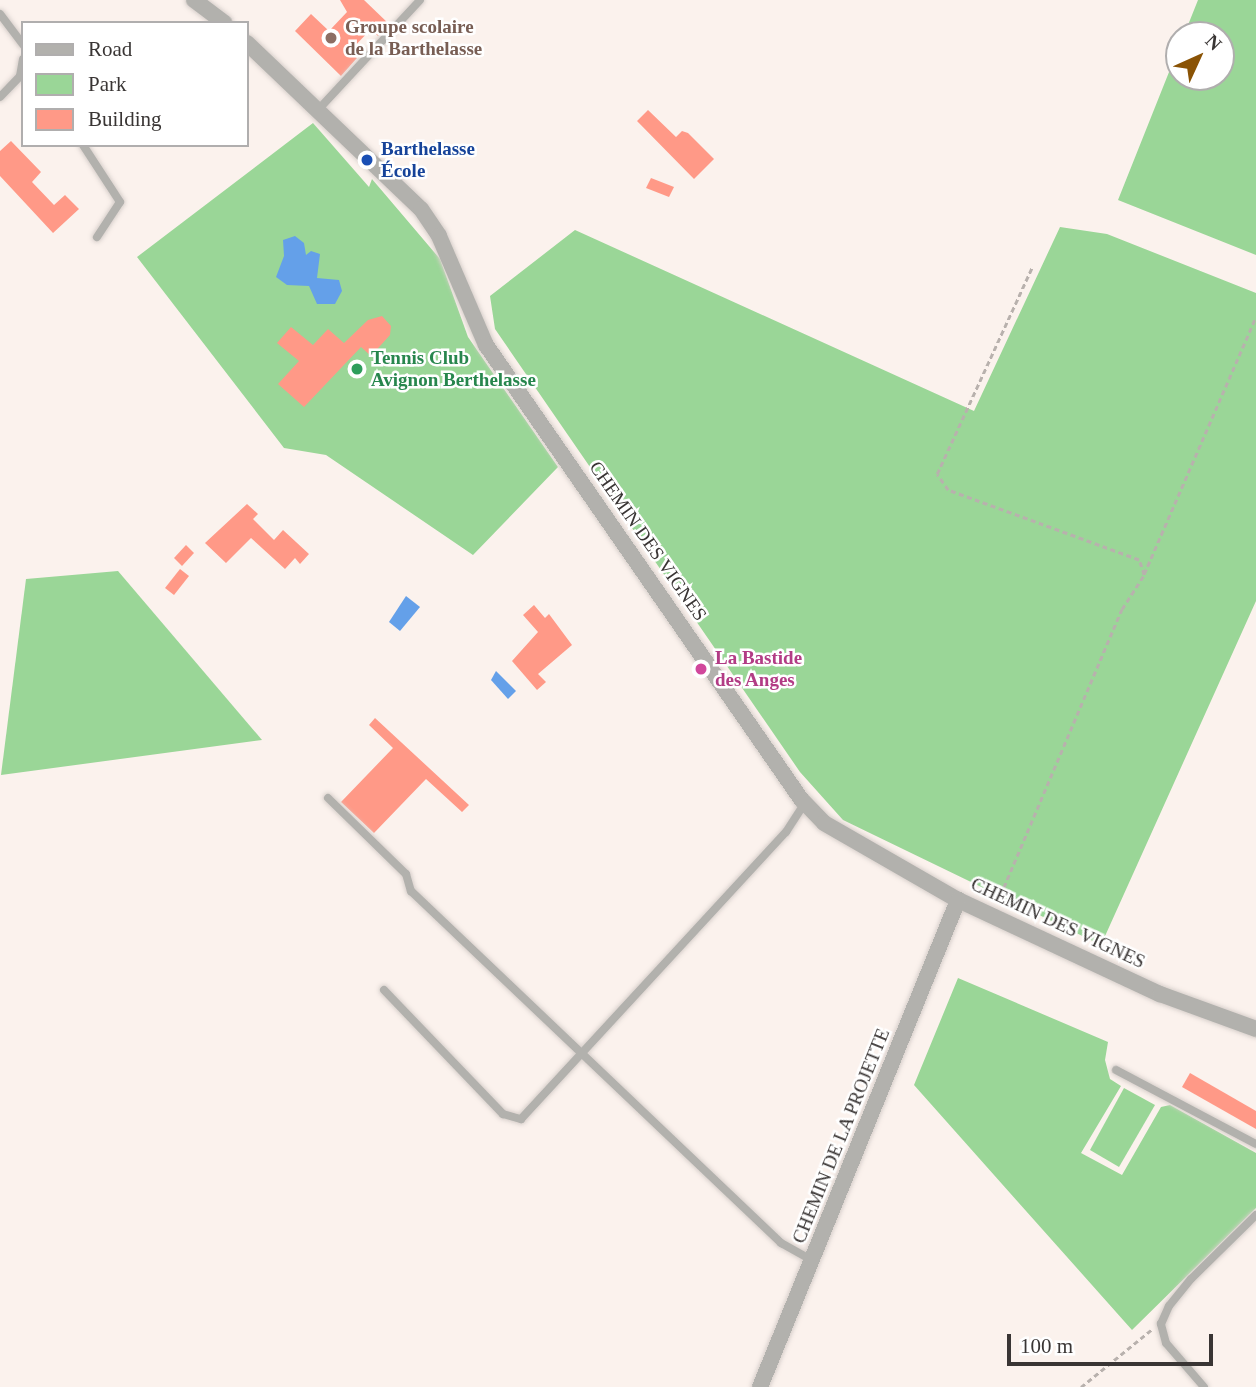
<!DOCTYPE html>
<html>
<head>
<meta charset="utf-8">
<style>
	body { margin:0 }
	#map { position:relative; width:1256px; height:1387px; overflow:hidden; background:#fbf2ed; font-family:"Times New Roman",serif }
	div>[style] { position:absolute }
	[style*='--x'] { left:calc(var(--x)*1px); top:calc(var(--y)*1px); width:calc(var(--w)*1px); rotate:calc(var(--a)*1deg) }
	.green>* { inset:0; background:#9ad697 }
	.water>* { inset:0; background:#64a0e9 }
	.building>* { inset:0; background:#ff9987 }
	.path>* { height:2.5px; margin-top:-1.25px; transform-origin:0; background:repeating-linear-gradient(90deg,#b8b1ad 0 5px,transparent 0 8.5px) }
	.roads { filter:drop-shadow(0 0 2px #d8d0cc) drop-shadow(0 0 2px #d8d0cc) }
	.lane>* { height:8px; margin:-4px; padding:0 4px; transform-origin:4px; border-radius:4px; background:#b2b1ad }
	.street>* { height:16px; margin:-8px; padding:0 8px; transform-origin:8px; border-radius:8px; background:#b2b1ad }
	.dots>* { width:19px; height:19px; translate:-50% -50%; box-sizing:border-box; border:4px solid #fff; border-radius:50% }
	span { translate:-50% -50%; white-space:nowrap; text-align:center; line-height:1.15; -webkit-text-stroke:5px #fff; paint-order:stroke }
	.education-label { font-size:19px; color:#785e54; font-weight:700 }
	.left { translate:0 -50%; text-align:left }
	.transit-label { font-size:19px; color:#164399; font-weight:700 }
	.leisure-label { font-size:19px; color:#27864d; font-weight:700 }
	.street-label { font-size:19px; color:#393534 }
	.hotel-label { font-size:19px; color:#b23c85; font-weight:700 }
	.legend { position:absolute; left:21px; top:21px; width:228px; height:126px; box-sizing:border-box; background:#fff; border:2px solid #b0aeae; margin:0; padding:9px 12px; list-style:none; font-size:21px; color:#393534 }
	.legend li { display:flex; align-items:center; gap:14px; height:35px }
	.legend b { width:35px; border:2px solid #b0aeae }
	.north { position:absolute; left:1165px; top:21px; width:70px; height:70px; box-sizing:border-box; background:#fff; border:2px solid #b0aeae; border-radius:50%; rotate:45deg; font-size:19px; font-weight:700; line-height:28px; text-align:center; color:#393534 }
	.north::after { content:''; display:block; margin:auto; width:24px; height:32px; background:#8a5305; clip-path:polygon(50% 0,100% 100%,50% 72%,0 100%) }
	.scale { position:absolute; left:1007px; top:1334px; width:206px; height:32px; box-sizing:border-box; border:4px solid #393534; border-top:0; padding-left:9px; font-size:21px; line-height:24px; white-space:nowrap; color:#393534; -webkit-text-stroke:5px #fff; paint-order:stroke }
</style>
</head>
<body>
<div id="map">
	<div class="green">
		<i style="clip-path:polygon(1198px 0,1256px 0,1256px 255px,1118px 200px,1179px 47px,1179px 77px,1221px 77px,1221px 35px,1184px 35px)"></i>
		<i style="clip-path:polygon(313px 123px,369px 187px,372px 179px,440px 259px,468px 337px,558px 467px,473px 555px,326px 455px,284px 448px,137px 257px)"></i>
		<i style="clip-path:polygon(1060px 227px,1107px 234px,1256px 293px,1256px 601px,1101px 945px,843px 820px,800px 772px,495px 329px,490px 296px,575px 230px,974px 411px)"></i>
		<i style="clip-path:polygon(118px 571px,262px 740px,1px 775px,26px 579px)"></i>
		<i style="clip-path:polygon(958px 978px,1108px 1042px,1105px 1060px,1110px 1079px,1121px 1086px,1081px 1153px,1122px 1175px,1161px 1107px,1170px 1105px,1256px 1153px,1256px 1208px,1132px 1330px,914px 1085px)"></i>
		<i style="clip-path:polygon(1124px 1088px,1155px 1105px,1119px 1167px,1090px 1150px)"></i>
	</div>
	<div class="water">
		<i style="clip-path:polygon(295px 236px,304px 243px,306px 255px,311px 251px,320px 254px,317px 278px,339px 280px,342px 291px,335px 304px,317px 304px,309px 286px,287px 285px,276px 277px,284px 256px,283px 240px)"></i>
		<i style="clip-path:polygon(406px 596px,420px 607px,400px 631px,389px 622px)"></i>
		<i style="clip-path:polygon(496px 671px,516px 691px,508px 699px,491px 680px)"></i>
	</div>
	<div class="building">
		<i style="clip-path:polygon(340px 0,364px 0,389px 24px,378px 36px,371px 29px,350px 51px,357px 58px,341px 76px,295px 31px,311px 14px,329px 31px,347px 12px)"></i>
		<i style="clip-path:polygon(648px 110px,676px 137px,682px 131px,688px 133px,714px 159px,694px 179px,637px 121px)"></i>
		<i style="clip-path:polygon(11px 141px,41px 172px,32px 182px,54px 205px,65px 195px,79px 209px,53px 233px,0 176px,0 151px)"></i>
		<i style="clip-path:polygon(651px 178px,674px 187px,669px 197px,646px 188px)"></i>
		<i style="clip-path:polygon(382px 316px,391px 326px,390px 335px,371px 356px,361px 347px,304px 407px,278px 384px,299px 361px,277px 343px,291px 327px,313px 345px,328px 329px,344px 343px,368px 320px)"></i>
		<i style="clip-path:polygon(247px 504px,258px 514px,253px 519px,274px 540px,283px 530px,309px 554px,300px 564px,295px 558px,285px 569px,251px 538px,226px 563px,205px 543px)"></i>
		<i style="clip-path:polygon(186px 545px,194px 553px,182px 566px,174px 558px)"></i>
		<i style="clip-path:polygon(180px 569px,189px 576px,174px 595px,165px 588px)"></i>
		<i style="clip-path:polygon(534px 605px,545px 618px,549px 614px,572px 645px,538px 674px,546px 682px,537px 690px,512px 661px,538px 632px,523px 615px)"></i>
		<i style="clip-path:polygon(375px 718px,469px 805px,462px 812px,426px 779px,374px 833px,341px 802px,393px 748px,369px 725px)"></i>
		<i style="clip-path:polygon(1190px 1073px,1256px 1111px,1256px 1129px,1182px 1087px)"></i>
	</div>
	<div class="path">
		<i style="--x:1144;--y:574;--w:280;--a:-66.5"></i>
		<i style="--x:997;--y:903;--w:319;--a:-67"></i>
		<i style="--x:1122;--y:609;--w:40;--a:-57.1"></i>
		<i style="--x:1144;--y:575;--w:16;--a:-108"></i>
		<i style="--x:1139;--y:560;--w:203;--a:-159.9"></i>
		<i style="--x:948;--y:490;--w:19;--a:-125"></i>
		<i style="--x:937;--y:474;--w:228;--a:-65.3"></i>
		<i style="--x:1081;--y:1387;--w:92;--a:-39.2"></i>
	</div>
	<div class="roads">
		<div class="lane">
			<i style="--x:0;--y:14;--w:39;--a:53"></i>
			<i style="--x:0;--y:97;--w:29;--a:-46"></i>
			<i style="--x:20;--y:76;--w:17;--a:-80"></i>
			<i style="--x:317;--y:111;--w:151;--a:-47.1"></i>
			<i style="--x:83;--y:145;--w:68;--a:57"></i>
			<i style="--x:120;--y:202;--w:42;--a:123.3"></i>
			<i style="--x:328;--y:798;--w:109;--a:44.3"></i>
			<i style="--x:406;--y:874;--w:18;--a:74"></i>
			<i style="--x:411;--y:891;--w:511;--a:43.57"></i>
			<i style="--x:781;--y:1243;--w:35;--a:29"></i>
			<i style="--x:384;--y:990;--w:172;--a:46.2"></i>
			<i style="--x:503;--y:1114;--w:19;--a:16"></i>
			<i style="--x:521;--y:1119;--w:391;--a:-47.3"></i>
			<i style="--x:786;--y:832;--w:35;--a:-57"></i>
			<i style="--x:1116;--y:1070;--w:158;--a:27.9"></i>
			<i style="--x:1204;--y:1387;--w:58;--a:-130.8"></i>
			<i style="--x:1166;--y:1343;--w:20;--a:-105"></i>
			<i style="--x:1161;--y:1324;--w:20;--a:-66"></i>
			<i style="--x:1169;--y:1306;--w:35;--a:-51"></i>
			<i style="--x:1191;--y:1279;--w:91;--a:-44.6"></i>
		</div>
		<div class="street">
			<i style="--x:194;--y:0;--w:38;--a:37"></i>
			<i style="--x:247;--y:43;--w:240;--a:43.7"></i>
			<i style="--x:421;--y:209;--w:32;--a:56"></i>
			<i style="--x:439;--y:236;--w:119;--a:66.7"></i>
			<i style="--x:486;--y:345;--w:553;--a:55.25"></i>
			<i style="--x:801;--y:799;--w:33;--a:46"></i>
			<i style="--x:824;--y:823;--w:155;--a:29.9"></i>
			<i style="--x:958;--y:900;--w:223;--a:25"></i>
			<i style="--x:1160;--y:994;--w:102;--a:20"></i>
			<i style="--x:760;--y:1387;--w:526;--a:-67.87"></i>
		</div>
	</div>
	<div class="dots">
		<i style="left:331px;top:38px;background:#8d6e63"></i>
		<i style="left:367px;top:160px;background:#1a4fb4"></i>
		<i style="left:357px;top:369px;background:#2e9e5b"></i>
		<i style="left:701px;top:669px;background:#d1479c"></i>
	</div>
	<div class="education-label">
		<span class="left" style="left:345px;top:38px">Groupe scolaire<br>de la Barthelasse</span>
	</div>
	<div class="transit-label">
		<span class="left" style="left:381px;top:160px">Barthelasse<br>École</span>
	</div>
	<div class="leisure-label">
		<span class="left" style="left:371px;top:369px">Tennis Club<br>Avignon Berthelasse</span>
	</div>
	<div class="street-label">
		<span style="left:648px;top:541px;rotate:55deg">CHEMIN DES VIGNES</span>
		<span style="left:1058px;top:923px;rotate:25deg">CHEMIN DES VIGNES</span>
		<span style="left:841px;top:1136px;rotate:-68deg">CHEMIN DE LA PROJETTE</span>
	</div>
	<div class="hotel-label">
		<span class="left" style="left:715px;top:669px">La Bastide<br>des Anges</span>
	</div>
	<ul class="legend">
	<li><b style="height:9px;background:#b2b1ad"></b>Road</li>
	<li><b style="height:19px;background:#9ad697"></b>Park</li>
	<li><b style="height:19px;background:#ff9987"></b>Building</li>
	</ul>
	<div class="north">N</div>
	<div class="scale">100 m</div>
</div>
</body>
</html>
